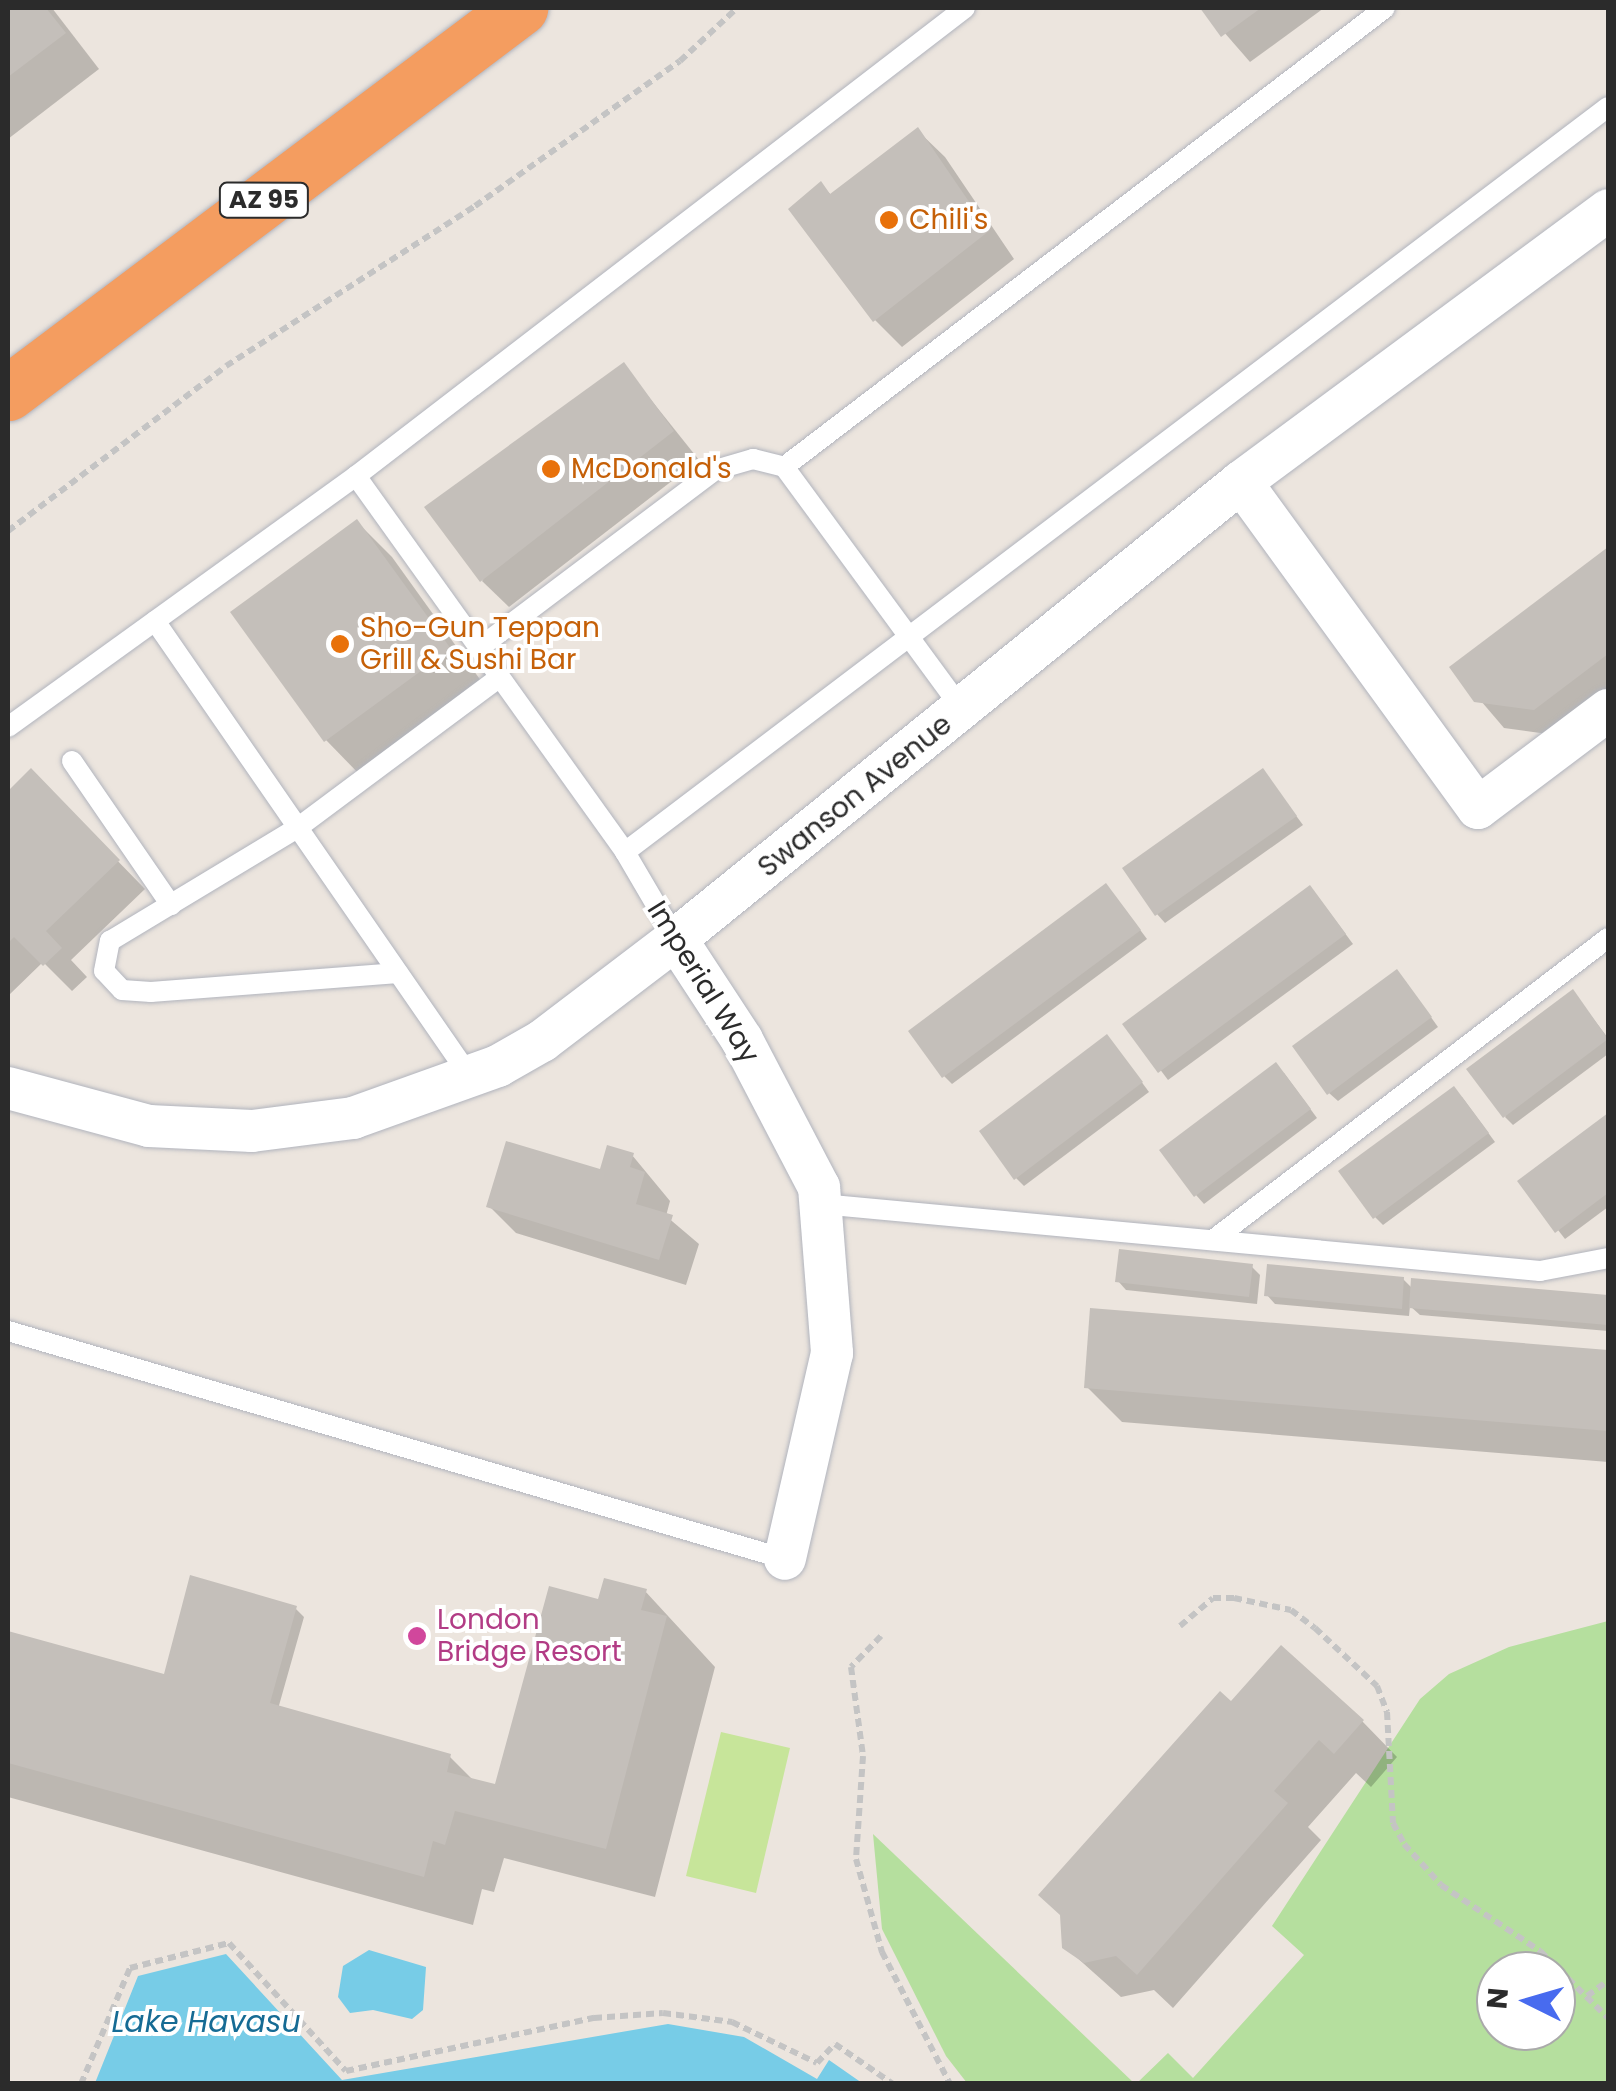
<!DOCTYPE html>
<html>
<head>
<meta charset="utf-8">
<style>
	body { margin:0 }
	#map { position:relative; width:1616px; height:2091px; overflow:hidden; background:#ece5de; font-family:Poppins,sans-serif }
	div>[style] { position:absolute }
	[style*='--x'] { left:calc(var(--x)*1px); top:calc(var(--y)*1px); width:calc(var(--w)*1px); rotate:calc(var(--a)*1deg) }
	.green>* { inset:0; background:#b5df9e }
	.pitch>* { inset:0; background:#c7e59a }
	.water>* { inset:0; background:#77cce7 }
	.shadow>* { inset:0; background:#0003 }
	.building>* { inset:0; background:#c4bfba }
	.path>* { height:6px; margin-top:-3px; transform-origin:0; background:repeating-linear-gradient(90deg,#c4c4c4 0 8px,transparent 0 13px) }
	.roads { filter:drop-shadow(0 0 2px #b1b4bd) drop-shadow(0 0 2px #b1b4bd) }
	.lane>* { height:20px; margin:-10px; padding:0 10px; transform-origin:10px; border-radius:10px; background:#fff }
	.street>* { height:42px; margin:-21px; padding:0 21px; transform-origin:21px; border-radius:21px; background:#fff }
	.highway>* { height:55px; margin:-27.5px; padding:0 27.5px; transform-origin:27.5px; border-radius:27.5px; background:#f49d60 }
	.dots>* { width:28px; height:28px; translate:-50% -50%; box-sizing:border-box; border:5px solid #fff; border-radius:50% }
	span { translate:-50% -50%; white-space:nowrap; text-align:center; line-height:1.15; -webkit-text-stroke:8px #fff; paint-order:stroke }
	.shield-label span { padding:2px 8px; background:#fff; border:2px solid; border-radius:8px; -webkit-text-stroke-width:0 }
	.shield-label { font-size:25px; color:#2b2b2b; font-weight:700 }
	.food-label { font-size:28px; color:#c56008 }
	.left { translate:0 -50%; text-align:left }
	.street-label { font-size:28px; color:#2b2b2b }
	.hotel-label { font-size:28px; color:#b23c85 }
	.water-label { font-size:30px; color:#166b94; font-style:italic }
	.frame { position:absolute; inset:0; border:10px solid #2b2b2b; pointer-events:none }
	.north { position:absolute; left:1476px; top:1951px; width:100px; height:100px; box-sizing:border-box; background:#fff; border:2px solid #aaa; border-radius:50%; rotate:275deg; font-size:28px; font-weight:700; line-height:40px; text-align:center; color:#2b2b2b }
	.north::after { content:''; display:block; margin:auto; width:35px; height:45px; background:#486bef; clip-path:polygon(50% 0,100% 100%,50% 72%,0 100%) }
</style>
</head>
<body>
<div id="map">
	<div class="green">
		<i style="clip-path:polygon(evenodd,1608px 1621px,1608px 2083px,1137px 2083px,1168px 2053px,1193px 2078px,1304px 1955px,1272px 1926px,1420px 1699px,1449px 1674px,1509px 1647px,1608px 1621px,1496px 1971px,1556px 1971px,1556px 2031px,1496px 2031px,1496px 1971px)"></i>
		<i style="clip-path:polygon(873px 1834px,1134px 2083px,967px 2083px,946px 2056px,882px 1929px)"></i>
	</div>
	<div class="pitch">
		<i style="clip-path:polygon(721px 1732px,790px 1748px,756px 1893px,686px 1876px)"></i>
	</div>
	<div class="water">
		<i style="clip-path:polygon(369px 1950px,426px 1967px,423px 2010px,412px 2019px,373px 2010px,350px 2013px,338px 1997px,343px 1966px)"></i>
		<i style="clip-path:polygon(226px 1954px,342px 2080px,668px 2024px,744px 2037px,817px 2079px,829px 2060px,862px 2083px,95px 2083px,138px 1976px)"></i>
	</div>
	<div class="shadow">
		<i style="clip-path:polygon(8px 8px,52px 8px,99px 69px,8px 139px)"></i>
		<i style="clip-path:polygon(1203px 8px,1324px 8px,1250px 62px)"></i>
		<i style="clip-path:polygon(918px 131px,945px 157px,1014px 259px,902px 347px,875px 320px,821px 184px,832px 196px)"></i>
		<i style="clip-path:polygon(624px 366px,699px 460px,509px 607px,482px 581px)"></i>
		<i style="clip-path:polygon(357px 522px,392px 557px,484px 685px,361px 776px,326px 740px)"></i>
		<i style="clip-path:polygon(1608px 550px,1608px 701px,1562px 736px,1504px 728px,1452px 667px)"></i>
		<i style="clip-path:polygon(1263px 771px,1303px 825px,1165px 923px,1157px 914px)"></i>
		<i style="clip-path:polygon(31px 772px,145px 889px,71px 960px,87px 977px,72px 991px,43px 962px,8px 996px,8px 794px)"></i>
		<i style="clip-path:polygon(1114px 895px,1147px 939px,952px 1084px,944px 1076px)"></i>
		<i style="clip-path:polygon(1318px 897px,1353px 944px,1168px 1080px,1126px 1024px)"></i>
		<i style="clip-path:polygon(1405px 981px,1438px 1027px,1338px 1101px,1329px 1093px)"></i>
		<i style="clip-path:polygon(1573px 992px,1608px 1038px,1608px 1054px,1513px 1125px,1505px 1117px)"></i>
		<i style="clip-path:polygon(1115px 1046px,1149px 1092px,1024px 1186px,1016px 1178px)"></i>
		<i style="clip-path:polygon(1284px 1073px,1317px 1118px,1204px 1204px,1196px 1195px)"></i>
		<i style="clip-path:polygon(1462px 1097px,1495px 1142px,1383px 1225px,1375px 1217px)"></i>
		<i style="clip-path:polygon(1608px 1117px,1608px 1207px,1565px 1239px,1520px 1181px)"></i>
		<i style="clip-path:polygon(632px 1155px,670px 1201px,666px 1216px,699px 1244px,686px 1285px,516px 1233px,489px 1206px,602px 1172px)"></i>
		<i style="clip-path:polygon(1251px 1266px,1260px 1275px,1257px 1304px,1126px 1290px,1118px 1281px)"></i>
		<i style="clip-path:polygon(1403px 1279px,1413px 1289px,1414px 1281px,1608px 1297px,1608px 1331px,1420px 1315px,1410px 1306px,1409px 1316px,1275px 1304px,1267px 1295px)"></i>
		<i style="clip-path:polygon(1093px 1310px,1608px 1353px,1608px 1462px,1122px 1422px,1087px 1387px)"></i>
		<i style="clip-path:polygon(645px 1591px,715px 1667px,655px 1897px,504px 1858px,494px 1892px,482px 1889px,473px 1925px,8px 1797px,8px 1633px,174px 1680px,295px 1608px,304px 1617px,278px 1709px,450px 1757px,475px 1782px,497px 1787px,599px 1602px)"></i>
		<i style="clip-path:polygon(1231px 1704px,1362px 1721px,1397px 1757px,1371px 1787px,1356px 1773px,1308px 1827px,1321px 1840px,1173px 2008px,1154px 1990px,1121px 1997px,1065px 1947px)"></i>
	</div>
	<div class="building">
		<i style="clip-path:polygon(8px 8px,46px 8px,66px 33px,8px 77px)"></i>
		<i style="clip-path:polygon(1200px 8px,1261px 8px,1221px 37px)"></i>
		<i style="clip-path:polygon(918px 127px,989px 231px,873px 322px,788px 209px,821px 181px,830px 194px)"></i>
		<i style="clip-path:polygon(624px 362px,674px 431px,480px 582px,424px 507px)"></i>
		<i style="clip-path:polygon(357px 519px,451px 649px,324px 742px,230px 612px)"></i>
		<i style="clip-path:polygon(1608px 547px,1608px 654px,1534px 710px,1474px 702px,1449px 667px)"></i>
		<i style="clip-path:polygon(31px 768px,120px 860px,46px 931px,62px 948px,43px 966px,14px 937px,8px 943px,8px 791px)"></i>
		<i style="clip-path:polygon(1263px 768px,1297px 816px,1155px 916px,1122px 868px)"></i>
		<i style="clip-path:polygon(1106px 883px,1141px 930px,942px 1078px,908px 1031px)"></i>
		<i style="clip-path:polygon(1310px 885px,1346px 934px,1158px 1073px,1122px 1024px)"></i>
		<i style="clip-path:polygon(1397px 969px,1432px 1017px,1327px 1095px,1292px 1046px)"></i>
		<i style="clip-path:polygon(1573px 989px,1608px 1039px,1503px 1118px,1466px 1069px)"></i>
		<i style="clip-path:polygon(1107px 1034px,1143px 1082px,1014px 1180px,979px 1131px)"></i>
		<i style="clip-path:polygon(1276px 1062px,1311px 1109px,1194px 1197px,1159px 1150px)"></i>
		<i style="clip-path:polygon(1454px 1086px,1489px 1133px,1373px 1219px,1338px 1171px)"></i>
		<i style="clip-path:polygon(1608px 1113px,1608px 1193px,1555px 1233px,1517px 1181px)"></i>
		<i style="clip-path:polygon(506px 1141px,600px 1169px,607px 1145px,634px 1153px,630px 1167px,645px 1172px,636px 1204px,673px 1215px,659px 1260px,486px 1207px)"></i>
		<i style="clip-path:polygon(1119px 1249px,1253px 1264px,1249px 1297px,1115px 1282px)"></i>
		<i style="clip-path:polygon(1267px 1264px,1404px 1277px,1402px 1309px,1264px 1296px)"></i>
		<i style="clip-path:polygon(1411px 1278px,1608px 1295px,1608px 1325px,1409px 1308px)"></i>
		<i style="clip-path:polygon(1090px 1308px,1608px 1350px,1608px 1431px,1084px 1388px)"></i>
		<i style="clip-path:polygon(190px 1575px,297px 1606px,270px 1703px,451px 1754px,447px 1772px,495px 1784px,549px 1586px,598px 1599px,604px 1578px,647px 1589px,641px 1610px,667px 1616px,606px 1849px,455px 1811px,445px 1845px,433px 1841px,424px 1877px,8px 1763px,8px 1631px,164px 1674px)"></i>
		<i style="clip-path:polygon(1281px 1645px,1364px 1720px,1334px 1754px,1319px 1740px,1274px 1791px,1288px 1803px,1137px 1975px,1116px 1956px,1084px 1963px,1062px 1948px,1060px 1915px,1038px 1895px,1220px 1691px,1231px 1701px)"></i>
	</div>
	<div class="path">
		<i style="--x:8;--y:531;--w:273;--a:-37.1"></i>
		<i style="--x:226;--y:366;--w:296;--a:-32.7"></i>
		<i style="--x:475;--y:206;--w:251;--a:-35.3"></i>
		<i style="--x:680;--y:61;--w:78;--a:-42.9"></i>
		<i style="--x:1180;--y:1626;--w:43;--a:-40.3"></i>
		<i style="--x:1213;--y:1598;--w:21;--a:0"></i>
		<i style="--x:1234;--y:1598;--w:58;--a:11.9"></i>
		<i style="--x:1291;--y:1610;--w:30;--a:37"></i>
		<i style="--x:1315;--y:1628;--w:85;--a:43.1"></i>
		<i style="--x:1377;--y:1686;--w:28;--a:69"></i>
		<i style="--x:1387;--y:1712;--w:111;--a:86.9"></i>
		<i style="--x:1393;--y:1823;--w:24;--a:62"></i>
		<i style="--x:1404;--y:1844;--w:55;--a:47.9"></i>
		<i style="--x:1441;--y:1885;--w:119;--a:33.7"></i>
		<i style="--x:1540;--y:1951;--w:95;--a:44.6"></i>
		<i style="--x:881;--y:1636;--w:43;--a:134.1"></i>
		<i style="--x:851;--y:1667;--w:90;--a:82.3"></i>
		<i style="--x:863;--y:1756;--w:103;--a:93.9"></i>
		<i style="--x:856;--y:1859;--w:97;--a:74.4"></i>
		<i style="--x:882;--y:1952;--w:148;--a:62.7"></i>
		<i style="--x:1587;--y:1996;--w:26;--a:-36"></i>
		<i style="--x:81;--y:2084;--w:126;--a:-67.1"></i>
		<i style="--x:130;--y:1968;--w:102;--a:-14.2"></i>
		<i style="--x:229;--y:1943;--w:173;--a:47.6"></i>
		<i style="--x:346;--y:2071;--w:254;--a:-12.1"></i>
		<i style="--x:594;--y:2018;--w:69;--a:-4.1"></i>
		<i style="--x:663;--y:2013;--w:70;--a:7.4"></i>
		<i style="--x:732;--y:2022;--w:94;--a:25.8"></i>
		<i style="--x:817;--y:2063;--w:26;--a:-47"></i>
		<i style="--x:835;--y:2044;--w:70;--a:34.6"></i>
	</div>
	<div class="roads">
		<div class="lane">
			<i style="--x:356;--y:476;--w:462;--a:54.4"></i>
			<i style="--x:625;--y:852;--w:101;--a:59.6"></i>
			<i style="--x:155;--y:621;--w:556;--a:55.34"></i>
			<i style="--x:479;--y:648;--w:296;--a:-37"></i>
			<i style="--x:715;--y:470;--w:40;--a:-16"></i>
			<i style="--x:753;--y:459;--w:32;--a:14"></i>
			<i style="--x:962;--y:709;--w:300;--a:-126.3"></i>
			<i style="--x:784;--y:467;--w:756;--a:-37.37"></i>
			<i style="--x:8;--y:727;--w:429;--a:-35.8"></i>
			<i style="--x:356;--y:476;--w:768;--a:-37.54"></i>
			<i style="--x:72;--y:761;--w:175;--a:55.5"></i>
			<i style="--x:625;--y:852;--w:1233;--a:-37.16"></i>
			<i style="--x:398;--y:973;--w:248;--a:175.6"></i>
			<i style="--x:151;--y:992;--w:29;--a:-176"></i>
			<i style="--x:122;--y:990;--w:26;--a:-133"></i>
			<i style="--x:104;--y:971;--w:31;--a:-79"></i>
			<i style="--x:110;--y:941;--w:217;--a:-31.1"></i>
			<i style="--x:296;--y:829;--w:254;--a:-36.7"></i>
			<i style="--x:821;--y:1204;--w:722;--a:5.32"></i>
			<i style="--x:1540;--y:1271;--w:69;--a:-10.8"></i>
			<i style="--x:1213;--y:1240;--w:497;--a:-37.4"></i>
			<i style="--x:8;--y:1331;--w:810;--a:16.35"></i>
		</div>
		<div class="street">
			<i style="--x:1241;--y:482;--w:403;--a:54"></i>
			<i style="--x:1478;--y:808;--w:163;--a:-37"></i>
			<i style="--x:676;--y:939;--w:121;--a:56.8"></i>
			<i style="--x:742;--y:1040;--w:166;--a:62.4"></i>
			<i style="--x:819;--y:1187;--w:167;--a:85.5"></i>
			<i style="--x:832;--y:1353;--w:211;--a:102.9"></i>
			<i style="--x:8;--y:1088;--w:146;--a:15.1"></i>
			<i style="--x:149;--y:1126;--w:103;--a:2.8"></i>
			<i style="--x:252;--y:1131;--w:102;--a:-7.3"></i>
			<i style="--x:353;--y:1118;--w:154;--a:-19.7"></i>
			<i style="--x:498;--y:1066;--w:51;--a:-29.6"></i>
			<i style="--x:542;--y:1041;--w:168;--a:-37.3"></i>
			<i style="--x:676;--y:939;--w:727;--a:-38.97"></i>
			<i style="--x:1241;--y:482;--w:457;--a:-36.5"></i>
		</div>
		<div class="highway">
			<i style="--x:8;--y:393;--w:641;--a:-36.94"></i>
		</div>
	</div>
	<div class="dots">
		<i style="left:889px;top:220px;background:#e8710a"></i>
		<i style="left:551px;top:469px;background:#e8710a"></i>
		<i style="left:340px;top:644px;background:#e8710a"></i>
		<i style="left:417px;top:1636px;background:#d1479c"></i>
	</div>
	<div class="shield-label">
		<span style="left:264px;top:200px">AZ 95</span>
	</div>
	<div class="food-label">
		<span class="left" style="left:909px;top:220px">Chili's</span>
		<span class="left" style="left:571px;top:469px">McDonald's</span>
		<span class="left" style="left:360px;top:644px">Sho-Gun Teppan<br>Grill &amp; Sushi Bar</span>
	</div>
	<div class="street-label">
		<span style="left:855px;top:796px;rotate:-39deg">Swanson Avenue</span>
		<span style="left:703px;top:982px;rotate:58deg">Imperial Way</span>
	</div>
	<div class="hotel-label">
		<span class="left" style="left:437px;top:1636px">London<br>Bridge Resort</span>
	</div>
	<div class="water-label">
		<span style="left:206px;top:2022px">Lake Havasu</span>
	</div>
	<div class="frame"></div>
	<div class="north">N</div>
</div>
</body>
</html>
